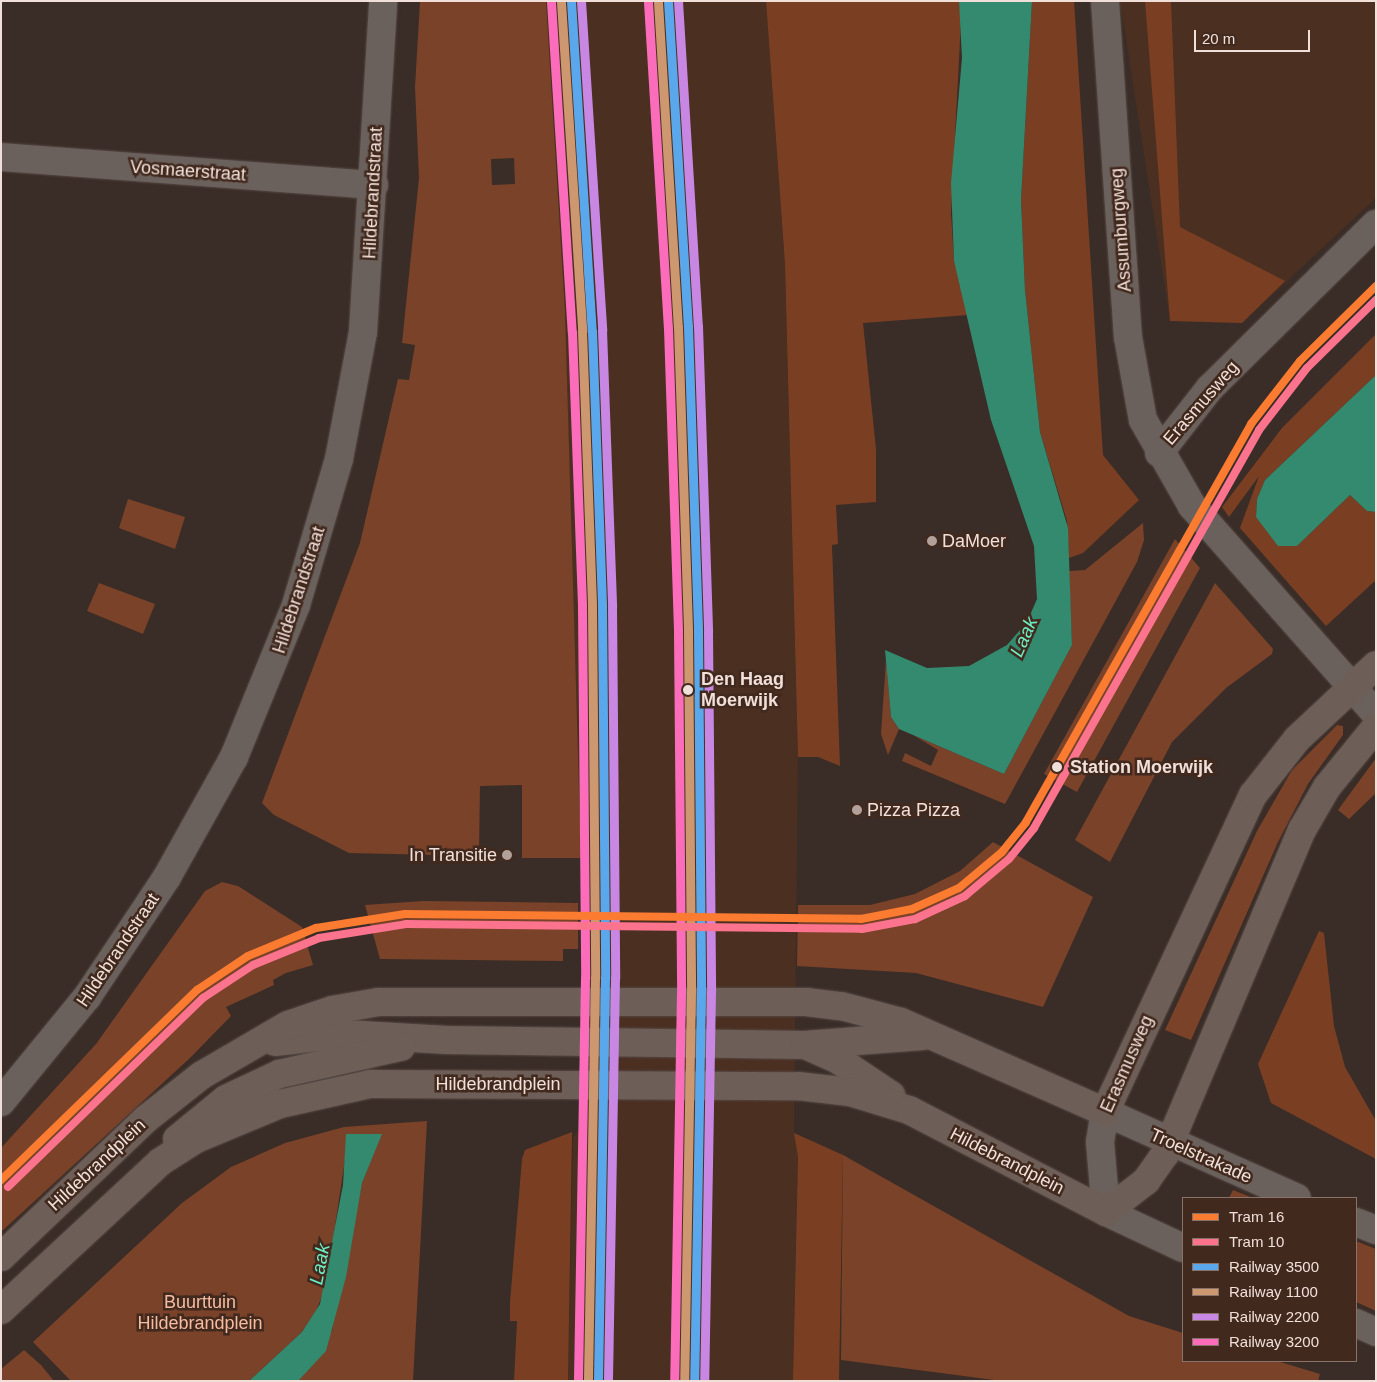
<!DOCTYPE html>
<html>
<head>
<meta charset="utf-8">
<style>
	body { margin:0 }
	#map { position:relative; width:1377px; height:1382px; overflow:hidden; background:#3a2c26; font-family:Arial,sans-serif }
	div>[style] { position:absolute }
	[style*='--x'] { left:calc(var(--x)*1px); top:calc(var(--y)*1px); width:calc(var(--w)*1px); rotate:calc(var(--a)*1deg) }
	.built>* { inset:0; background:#4b2f21 }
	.green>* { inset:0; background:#794229 }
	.forest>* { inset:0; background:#7a3f23 }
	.water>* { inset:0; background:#338a6f }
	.roads { filter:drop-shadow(0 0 1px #564945) drop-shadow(0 0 1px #564945) }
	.minor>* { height:28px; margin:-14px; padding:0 14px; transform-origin:14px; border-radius:14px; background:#6b615c }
	.secondary>* { height:28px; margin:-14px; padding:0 14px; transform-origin:14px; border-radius:14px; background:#6d5e57 }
	.rail-1>* { height:9px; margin:-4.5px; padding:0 4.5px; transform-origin:4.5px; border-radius:4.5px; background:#5aa8eb }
	.rail-2>* { height:9px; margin:-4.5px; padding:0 4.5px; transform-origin:4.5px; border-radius:4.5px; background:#cd976f }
	.rail-3>* { height:9px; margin:-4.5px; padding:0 4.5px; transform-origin:4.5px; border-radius:4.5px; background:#c787e3 }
	.rail-4>* { height:9px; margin:-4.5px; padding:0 4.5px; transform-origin:4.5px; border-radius:4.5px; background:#fb6dba }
	.tram-1>* { height:8px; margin:-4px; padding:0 4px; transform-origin:4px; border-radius:4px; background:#fb7b30 }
	.tram-2>* { height:8px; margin:-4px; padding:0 4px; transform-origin:4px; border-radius:4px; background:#fc738d }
	.dots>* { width:14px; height:14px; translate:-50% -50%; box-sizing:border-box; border:2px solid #42291e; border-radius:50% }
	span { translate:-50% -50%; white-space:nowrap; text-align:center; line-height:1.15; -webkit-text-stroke:5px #42291e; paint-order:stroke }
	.street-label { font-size:18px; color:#f1e0d9 }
	.poi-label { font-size:18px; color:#f1e0d9 }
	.left { translate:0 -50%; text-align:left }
	.right { translate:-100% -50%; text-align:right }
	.stop-label { font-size:18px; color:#f1e0d9; font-weight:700 }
	.park-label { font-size:18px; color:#f7bba0 }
	.water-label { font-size:19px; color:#6beec3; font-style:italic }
	.frame { position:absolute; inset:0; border:2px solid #f1e0d9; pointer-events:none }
	.legend { position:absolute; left:1182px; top:1197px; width:175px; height:165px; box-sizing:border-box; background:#42291e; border:1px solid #887269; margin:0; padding:6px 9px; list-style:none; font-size:15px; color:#f1e0d9 }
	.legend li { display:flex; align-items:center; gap:10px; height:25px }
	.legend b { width:25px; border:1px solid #887269 }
	.scale { position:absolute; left:1194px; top:30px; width:116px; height:22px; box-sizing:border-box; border:2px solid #f1e0d9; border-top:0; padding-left:6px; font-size:15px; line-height:18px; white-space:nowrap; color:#f1e0d9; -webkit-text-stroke:4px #42291e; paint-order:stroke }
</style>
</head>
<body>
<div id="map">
	<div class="built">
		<i style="clip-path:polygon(546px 1px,766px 1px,785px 264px,798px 757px,794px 1133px,798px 1157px,793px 1381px,568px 1381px,573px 1139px,580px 1127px,582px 837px,579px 836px,565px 311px)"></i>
		<i style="clip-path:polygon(1120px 1px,1376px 1px,1376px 198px,1242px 323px,1170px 321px)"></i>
	</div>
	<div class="green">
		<i style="clip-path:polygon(evenodd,420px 1px,546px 1px,565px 311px,581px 858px,522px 858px,522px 785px,480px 786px,479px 856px,349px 853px,274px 815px,262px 803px,360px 543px,398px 379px,409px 380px,415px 345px,402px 343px,419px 178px,415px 87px,420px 1px,514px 158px,515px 184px,492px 185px,491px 159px,514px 158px)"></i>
		<i style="clip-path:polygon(128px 499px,185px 517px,175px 549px,119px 528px)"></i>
		<i style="clip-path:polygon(1143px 523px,1144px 540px,1137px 562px,1005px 804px,902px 761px,905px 753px,931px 766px,938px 750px,913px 735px,1004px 774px,1072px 645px,1069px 571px,1085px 570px)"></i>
		<i style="clip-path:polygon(1175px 539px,1200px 568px,1077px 792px,1044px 774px)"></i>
		<i style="clip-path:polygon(99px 583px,155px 604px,143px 634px,87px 611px)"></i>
		<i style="clip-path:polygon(1215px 583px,1273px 649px,1272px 654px,1226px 688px,1172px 742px,1110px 862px,1075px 840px)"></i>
		<i style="clip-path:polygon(886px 659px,891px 717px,899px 729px,888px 755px,881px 734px)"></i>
		<i style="clip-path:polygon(1337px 725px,1343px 726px,1343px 735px,1308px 784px,1278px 842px,1191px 1040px,1165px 1030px,1257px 831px,1292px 770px)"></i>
		<i style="clip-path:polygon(1376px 758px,1376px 793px,1349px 819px,1338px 810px)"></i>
		<i style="clip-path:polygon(993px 842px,1093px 897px,1043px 1007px,916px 973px,797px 966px,798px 905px,870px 905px,915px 894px,960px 871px)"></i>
		<i style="clip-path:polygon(222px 882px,238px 886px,302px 927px,313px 965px,286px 973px,273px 980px,274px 985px,226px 1007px,231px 1016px,190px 1058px,1px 1232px,1px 1148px,96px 1044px,205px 891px)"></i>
		<i style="clip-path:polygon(423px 901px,578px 903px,578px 949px,563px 949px,563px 961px,380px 959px,365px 905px)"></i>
		<i style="clip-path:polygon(427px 1121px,413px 1381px,298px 1381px,332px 1330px,362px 1183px,381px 1135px,346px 1153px,326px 1286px,316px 1311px,302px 1332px,249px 1381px,71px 1381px,33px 1342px,182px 1203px,231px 1167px,285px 1143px,344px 1127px)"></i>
		<i style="clip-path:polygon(843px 1155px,1129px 1316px,1183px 1333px,1183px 1361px,1277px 1361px,1320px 1374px,1318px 1381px,1002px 1381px,841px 1360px)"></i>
		<i style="clip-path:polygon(1233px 1190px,1253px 1198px,1229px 1198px)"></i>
		<i style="clip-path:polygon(1356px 1241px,1376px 1249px,1376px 1311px,1356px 1302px)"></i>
		<i style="clip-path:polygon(24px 1350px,41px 1365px,54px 1381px,1px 1381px,1px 1369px)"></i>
	</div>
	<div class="forest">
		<i style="clip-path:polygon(766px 1px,959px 1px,961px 21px,951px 213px,954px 261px,968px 315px,863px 323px,876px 449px,876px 502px,836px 505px,838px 544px,832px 545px,840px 766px,818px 757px,798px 757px,785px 264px)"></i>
		<i style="clip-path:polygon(1032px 1px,1074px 1px,1103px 455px,1139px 500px,1083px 553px,1069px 558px,1067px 521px,1040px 432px,1025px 290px,1021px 200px)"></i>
		<i style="clip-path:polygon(1145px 1px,1171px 1px,1180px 227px,1285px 281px,1242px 323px,1170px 321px)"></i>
		<i style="clip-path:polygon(1376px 334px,1376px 375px,1265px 480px,1257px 499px,1256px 517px,1297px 546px,1350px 495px,1367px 511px,1376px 512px,1376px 580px,1326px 626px,1240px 528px,1259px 476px,1229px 517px,1222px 507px,1282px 428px)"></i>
		<i style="clip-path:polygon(1319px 931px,1324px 933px,1334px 1026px,1345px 1067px,1376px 1121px,1376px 1159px,1271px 1103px,1258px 1064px)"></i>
		<i style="clip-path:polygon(572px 1132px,568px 1381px,514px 1381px,517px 1321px,510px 1321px,510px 1302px,522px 1159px,525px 1150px)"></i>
		<i style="clip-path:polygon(794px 1133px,843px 1155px,839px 1381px,793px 1381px,798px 1157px)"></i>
	</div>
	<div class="water">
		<i style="clip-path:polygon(959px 1px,1032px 1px,1021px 200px,1025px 290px,1040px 432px,1068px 528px,1072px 645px,1004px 774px,899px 729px,891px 717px,885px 650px,927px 668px,969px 666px,1007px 645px,1027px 622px,1037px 599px,1034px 546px,991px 420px,954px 261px,951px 183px,962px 58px)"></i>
		<i style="clip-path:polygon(1376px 375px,1376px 512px,1367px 511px,1350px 495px,1297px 546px,1278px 546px,1256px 517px,1257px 499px,1265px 480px)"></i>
		<i style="clip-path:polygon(346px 1134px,382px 1134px,362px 1183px,346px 1277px,326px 1351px,298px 1381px,249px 1381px,302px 1332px,320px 1304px,343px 1185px)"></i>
	</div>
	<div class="roads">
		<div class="minor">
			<i style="--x:1105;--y:1;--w:337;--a:86.1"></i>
			<i style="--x:1128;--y:337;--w:84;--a:79.8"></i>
			<i style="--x:1143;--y:420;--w:99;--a:60.3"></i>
			<i style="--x:1192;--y:506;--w:278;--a:48.5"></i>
			<i style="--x:1;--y:157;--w:374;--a:4.3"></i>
			<i style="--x:1159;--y:453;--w:83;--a:-51.9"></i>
			<i style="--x:1210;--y:388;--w:233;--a:-44.7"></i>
			<i style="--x:1;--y:1102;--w:136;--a:-50.7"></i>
			<i style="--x:87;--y:997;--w:144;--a:-56.3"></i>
			<i style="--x:167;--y:877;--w:137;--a:-60.8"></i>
			<i style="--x:234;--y:757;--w:164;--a:-67.8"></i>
			<i style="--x:296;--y:605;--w:152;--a:-73.6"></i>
			<i style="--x:339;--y:459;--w:129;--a:-79.3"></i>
			<i style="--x:363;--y:332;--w:332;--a:-86.5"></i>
			<i style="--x:1356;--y:1222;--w:22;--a:22"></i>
			<i style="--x:1183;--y:1248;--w:85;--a:-154.9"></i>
			<i style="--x:1106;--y:1212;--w:70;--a:-94.9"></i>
			<i style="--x:1100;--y:1142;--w:30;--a:-81"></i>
			<i style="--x:1105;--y:1112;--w:210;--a:24.1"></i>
			<i style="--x:1356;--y:1323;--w:22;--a:24"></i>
		</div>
		<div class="secondary">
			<i style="--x:275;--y:1042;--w:69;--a:-6.6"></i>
			<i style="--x:344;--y:1034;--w:103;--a:3.3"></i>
			<i style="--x:447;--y:1040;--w:357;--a:0.8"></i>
			<i style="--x:804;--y:1045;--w:119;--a:-4.3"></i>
			<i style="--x:805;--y:1045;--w:35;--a:24"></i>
			<i style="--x:837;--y:1059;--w:65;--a:33.7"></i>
			<i style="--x:177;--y:1139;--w:63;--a:-39.2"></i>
			<i style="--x:226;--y:1099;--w:59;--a:-25.3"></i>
			<i style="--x:279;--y:1074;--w:125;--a:-12.5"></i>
			<i style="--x:1;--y:1257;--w:200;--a:-43.6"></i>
			<i style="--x:146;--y:1119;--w:71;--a:-38.2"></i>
			<i style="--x:202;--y:1075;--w:99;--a:-30.2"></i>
			<i style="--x:288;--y:1025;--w:46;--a:-18.8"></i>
			<i style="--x:332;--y:1010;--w:48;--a:-9.7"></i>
			<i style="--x:379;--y:1002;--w:427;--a:0"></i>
			<i style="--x:806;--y:1002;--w:35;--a:7"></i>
			<i style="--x:841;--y:1006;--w:62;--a:14.9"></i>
			<i style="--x:901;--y:1022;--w:223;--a:23.8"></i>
			<i style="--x:1105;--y:1112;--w:350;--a:-65"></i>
			<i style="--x:1253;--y:795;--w:71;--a:-51.8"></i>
			<i style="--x:1297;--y:739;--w:108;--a:-43.1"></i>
			<i style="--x:1;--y:1310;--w:217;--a:-42.9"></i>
			<i style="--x:160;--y:1162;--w:43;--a:-32.6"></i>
			<i style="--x:196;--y:1139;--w:91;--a:-22.6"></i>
			<i style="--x:280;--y:1104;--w:92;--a:-12.5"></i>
			<i style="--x:370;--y:1084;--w:428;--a:0.3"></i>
			<i style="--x:798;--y:1086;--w:52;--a:6.6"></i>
			<i style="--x:850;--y:1092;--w:62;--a:17"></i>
			<i style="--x:909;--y:1110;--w:222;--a:27.4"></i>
			<i style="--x:1106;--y:1212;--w:51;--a:-37.8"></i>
			<i style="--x:1146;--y:1181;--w:33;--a:-55"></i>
			<i style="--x:1165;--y:1154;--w:352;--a:-67.1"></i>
			<i style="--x:1302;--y:830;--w:50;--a:-59.8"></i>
			<i style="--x:1327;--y:787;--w:77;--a:-50.8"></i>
		</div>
	</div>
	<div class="rail-1">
		<i style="--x:571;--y:1;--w:331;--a:86.4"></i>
		<i style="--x:592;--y:331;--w:276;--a:87.9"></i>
		<i style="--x:602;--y:607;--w:371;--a:89.5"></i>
		<i style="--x:605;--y:978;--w:403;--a:91"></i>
		<i style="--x:668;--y:1;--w:327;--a:86.5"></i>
		<i style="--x:688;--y:327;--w:305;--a:88.1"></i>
		<i style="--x:698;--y:632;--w:360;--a:89.5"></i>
		<i style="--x:701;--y:992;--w:389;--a:91"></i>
	</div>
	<div class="rail-2">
		<i style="--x:561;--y:2;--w:330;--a:86.3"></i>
		<i style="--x:582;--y:331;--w:276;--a:87.9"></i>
		<i style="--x:592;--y:607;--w:371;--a:89.5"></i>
		<i style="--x:595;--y:978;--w:403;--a:91"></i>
		<i style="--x:658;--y:2;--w:326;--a:86.5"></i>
		<i style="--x:678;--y:327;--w:305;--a:88.1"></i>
		<i style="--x:688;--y:632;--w:360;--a:89.5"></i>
		<i style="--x:691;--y:992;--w:389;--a:91"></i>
	</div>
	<div class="rail-3">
		<i style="--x:581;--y:1;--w:330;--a:86.3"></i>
		<i style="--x:602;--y:330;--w:277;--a:87.9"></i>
		<i style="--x:612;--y:607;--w:371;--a:89.5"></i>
		<i style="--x:615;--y:978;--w:403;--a:91"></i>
		<i style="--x:678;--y:1;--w:326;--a:86.5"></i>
		<i style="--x:698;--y:326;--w:306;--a:88.1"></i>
		<i style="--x:708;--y:632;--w:360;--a:89.5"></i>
		<i style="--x:711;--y:992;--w:389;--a:91"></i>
	</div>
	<div class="rail-4">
		<i style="--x:551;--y:2;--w:331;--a:86.4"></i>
		<i style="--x:572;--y:332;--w:275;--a:87.9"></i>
		<i style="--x:582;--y:607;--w:371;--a:89.5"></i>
		<i style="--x:585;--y:978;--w:403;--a:91"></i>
		<i style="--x:648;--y:2;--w:327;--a:86.5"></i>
		<i style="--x:668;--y:328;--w:304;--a:88.1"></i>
		<i style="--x:678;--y:632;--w:360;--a:89.5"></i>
		<i style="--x:681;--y:992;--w:389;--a:91"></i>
	</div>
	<div class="tram-1">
		<i style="--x:1;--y:1180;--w:273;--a:-44.1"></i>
		<i style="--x:197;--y:990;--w:61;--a:-33.7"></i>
		<i style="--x:248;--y:956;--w:74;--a:-22.4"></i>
		<i style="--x:316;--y:928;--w:90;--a:-8.9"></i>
		<i style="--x:405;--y:914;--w:456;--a:0.6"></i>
		<i style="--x:861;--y:919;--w:52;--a:-11.1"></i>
		<i style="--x:912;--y:909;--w:51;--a:-24.1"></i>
		<i style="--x:959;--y:888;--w:56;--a:-39.9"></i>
		<i style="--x:1002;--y:852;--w:38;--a:-51"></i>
		<i style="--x:1026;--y:822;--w:457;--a:-60.5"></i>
		<i style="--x:1251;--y:424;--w:80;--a:-52.1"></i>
		<i style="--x:1300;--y:361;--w:107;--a:-44.6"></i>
	</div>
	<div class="tram-2">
		<i style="--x:8;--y:1187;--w:272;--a:-44.1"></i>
		<i style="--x:203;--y:998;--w:60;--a:-33.4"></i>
		<i style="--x:253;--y:965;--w:71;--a:-22.2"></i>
		<i style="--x:319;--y:938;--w:88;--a:-9.1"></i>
		<i style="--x:406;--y:924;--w:456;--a:0.6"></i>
		<i style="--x:862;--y:929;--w:54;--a:-10.7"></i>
		<i style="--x:915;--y:919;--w:55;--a:-24.7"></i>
		<i style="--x:965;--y:896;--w:57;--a:-40.1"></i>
		<i style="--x:1009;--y:859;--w:40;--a:-51"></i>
		<i style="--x:1034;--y:828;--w:457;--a:-60.5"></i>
		<i style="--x:1259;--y:430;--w:78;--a:-52.3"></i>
		<i style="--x:1307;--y:368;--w:97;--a:-44.6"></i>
	</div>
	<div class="dots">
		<i style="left:932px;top:541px;background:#b1a19a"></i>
		<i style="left:688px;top:690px;background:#f1e0d9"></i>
		<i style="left:1057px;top:767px;background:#f1e0d9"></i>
		<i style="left:857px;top:810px;background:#b1a19a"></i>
		<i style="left:507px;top:855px;background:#b1a19a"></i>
	</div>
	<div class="street-label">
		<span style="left:188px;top:171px;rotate:4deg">Vosmaerstraat</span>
		<span style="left:373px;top:193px;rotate:-87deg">Hildebrandstraat</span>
		<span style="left:1121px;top:230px;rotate:-94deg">Assumburgweg</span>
		<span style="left:1201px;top:403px;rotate:-49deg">Erasmusweg</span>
		<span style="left:299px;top:590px;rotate:-72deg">Hildebrandstraat</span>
		<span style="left:118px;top:950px;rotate:-56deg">Hildebrandstraat</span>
		<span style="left:1127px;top:1064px;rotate:-66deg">Erasmusweg</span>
		<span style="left:498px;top:1084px">Hildebrandplein</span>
		<span style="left:1201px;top:1156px;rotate:24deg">Troelstrakade</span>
		<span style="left:1007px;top:1161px;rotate:27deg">Hildebrandplein</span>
		<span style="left:97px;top:1165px;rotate:-43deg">Hildebrandplein</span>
	</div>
	<div class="poi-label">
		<span class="left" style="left:942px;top:541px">DaMoer</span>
		<span class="left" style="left:867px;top:810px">Pizza Pizza</span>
		<span class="right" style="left:497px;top:855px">In Transitie</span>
	</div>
	<div class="stop-label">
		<span class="left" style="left:701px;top:690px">Den Haag<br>Moerwijk</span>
		<span class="left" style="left:1070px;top:767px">Station Moerwijk</span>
	</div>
	<div class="park-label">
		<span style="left:200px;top:1313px">Buurttuin<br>Hildebrandplein</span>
	</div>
	<div class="water-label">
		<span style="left:1024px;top:637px;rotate:-66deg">Laak</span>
		<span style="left:320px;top:1264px;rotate:-79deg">Laak</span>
	</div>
	<div class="frame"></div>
	<ul class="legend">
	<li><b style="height:6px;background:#fb7b30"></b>Tram 16</li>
	<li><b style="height:6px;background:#fc738d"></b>Tram 10</li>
	<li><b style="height:6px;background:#5aa8eb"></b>Railway 3500</li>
	<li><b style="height:6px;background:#cd976f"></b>Railway 1100</li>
	<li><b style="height:6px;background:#c787e3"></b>Railway 2200</li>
	<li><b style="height:6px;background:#fb6dba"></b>Railway 3200</li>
	</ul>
	<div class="scale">20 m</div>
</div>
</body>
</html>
